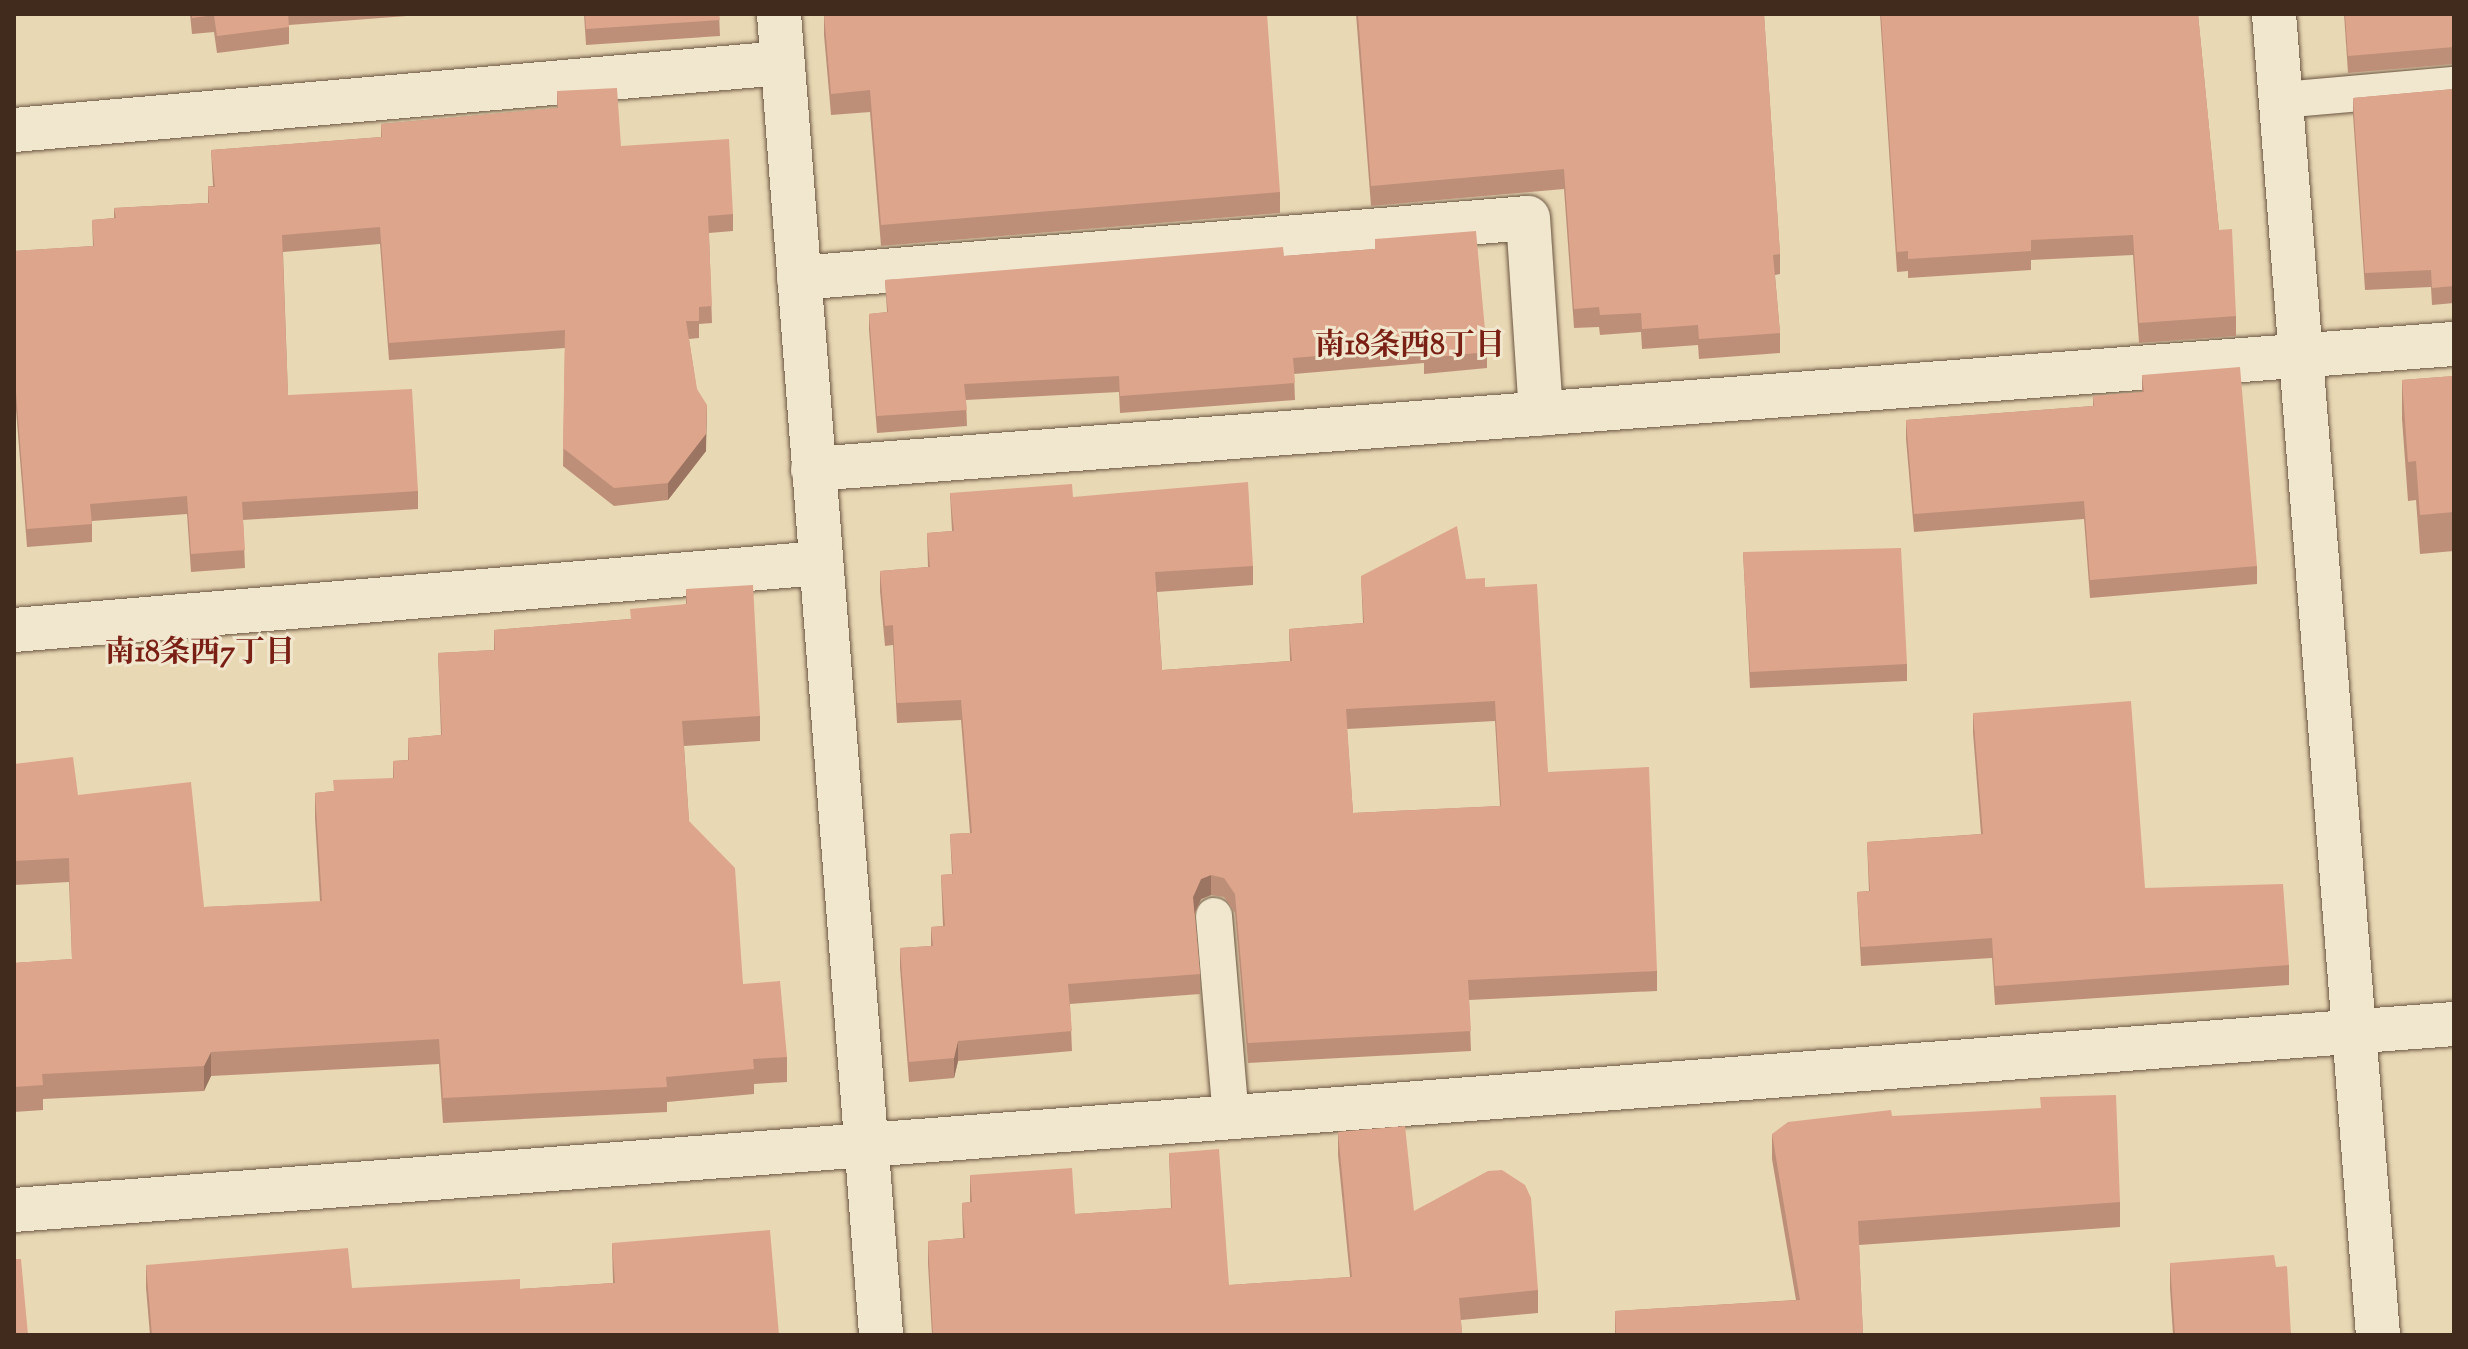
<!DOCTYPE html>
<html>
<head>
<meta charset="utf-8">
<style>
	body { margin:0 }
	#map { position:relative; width:2468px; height:1349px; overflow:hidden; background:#e9d8b4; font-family:"Sorts Mill Goudy","Noto Serif JP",serif }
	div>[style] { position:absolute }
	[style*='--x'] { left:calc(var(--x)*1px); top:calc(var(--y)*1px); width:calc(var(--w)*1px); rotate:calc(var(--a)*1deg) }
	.roads { filter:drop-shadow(0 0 2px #6b5642) drop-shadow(0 0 2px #6b5642) }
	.service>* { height:36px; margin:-18px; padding:0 18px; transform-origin:18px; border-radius:18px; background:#f1e6ce }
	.minor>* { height:44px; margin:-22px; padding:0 22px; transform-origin:22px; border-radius:22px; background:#f1e6ce }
	.wall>* { inset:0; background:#be8f78 }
	.shaded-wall>* { inset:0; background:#9b7462 }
	.building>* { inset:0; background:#dda68c }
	span { translate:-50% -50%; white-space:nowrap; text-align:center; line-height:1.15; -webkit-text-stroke:6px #f1e6ce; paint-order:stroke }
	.neighbourhood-label { font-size:30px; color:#7a1f14; font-weight:700 }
	.frame { position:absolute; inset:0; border:16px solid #412b1c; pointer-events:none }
</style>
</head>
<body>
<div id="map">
	<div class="roads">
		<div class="service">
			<i style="--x:2281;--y:100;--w:174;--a:-5"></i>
			<i style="--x:1214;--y:916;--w:202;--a:85.2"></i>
		</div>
		<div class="minor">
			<i style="--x:779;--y:14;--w:1325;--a:85.58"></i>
			<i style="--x:2274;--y:14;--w:1325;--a:85.5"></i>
			<i style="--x:14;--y:130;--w:771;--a:-4.99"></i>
			<i style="--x:799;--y:278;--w:731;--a:-4.71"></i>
			<i style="--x:1528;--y:218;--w:196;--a:86.2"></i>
			<i style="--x:813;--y:469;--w:1646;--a:-4.36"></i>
			<i style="--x:14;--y:630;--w:810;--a:-4.75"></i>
			<i style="--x:14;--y:1210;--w:2447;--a:-4.36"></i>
		</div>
	</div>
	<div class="wall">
		<i style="clip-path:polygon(190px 14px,433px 14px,289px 25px,289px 44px,217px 53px,214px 32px,192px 34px)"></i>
		<i style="clip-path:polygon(584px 14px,719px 14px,720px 36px,586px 45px)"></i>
		<i style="clip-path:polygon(824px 14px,1280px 192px,1280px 213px,881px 246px,870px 112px,831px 115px,824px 35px)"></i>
		<i style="clip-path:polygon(1356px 14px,1764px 14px,1780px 254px,1780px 274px,1775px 275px,1780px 333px,1780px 353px,1699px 359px,1698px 345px,1642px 349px,1641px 332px,1600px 335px,1599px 327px,1574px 328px,1564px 189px,1371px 206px)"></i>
		<i style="clip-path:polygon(1880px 14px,2198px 14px,2219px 230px,2236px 316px,2236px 336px,2139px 343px,2133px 255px,2031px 260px,2031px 270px,1908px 278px,1908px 271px,1897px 272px)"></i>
		<i style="clip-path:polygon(2344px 14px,2454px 14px,2454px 64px,2348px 73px)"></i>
		<i style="clip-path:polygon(2454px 89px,2454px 303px,2432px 305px,2431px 287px,2365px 290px,2353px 115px,2353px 98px)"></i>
		<i style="clip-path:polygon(557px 91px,621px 146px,733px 214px,733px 231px,709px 233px,712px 323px,699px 324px,699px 338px,689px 339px,706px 451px,668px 500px,614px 506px,563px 466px,565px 348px,389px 360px,380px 244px,283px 252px,288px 395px,418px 491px,418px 509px,243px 520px,245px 568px,191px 572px,187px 514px,92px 521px,92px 542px,27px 547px,14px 385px,14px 251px,93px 246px,92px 220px,114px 218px,114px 208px,208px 203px,208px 186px,213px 186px,211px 150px,381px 137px,381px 124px,557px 108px)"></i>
		<i style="clip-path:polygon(1375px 239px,1487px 352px,1487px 368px,1424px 374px,1424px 363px,1294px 374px,1295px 400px,1120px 413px,1119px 392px,966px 400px,967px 426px,877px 433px,869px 330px,869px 314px,887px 312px,885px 280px,1284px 256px,1375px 249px)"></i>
		<i style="clip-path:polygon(2142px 375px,2257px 566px,2257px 584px,2090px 598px,2084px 519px,1914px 532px,1906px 439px,1906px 420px,2093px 406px,2093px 396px,2142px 392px)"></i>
		<i style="clip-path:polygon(2454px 376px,2454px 551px,2420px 554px,2416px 500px,2408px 501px,2402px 419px,2402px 380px)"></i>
		<i style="clip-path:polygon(evenodd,950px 493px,1073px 497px,1253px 566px,1253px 585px,1157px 592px,1162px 670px,1290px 661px,1289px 629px,1363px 623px,1361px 576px,1466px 579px,1485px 587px,1548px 772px,1657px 971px,1657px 991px,1469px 1000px,1471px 1051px,1248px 1063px,1235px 913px,1224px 897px,1211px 895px,1201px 899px,1195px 914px,1200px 974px,1200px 994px,1070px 1004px,1072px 1051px,958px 1061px,954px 1078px,909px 1082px,900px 968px,900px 948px,931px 946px,931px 927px,943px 926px,941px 875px,952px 874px,950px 834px,970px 833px,961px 720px,897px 723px,893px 645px,885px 646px,880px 591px,880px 571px,928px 567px,927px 533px,952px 531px,950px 493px,1495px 721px,1500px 806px,1353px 813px,1347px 729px,1495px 721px)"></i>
		<i style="clip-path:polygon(1743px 552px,1907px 664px,1907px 681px,1750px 688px)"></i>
		<i style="clip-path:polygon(686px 589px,760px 716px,760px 741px,684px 746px,689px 821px,743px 984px,787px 1057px,787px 1082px,754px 1084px,754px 1094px,667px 1102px,667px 1112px,443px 1123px,439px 1064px,211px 1076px,204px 1091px,43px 1099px,43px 1110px,14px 1112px,14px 963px,72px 959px,69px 882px,14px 885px,14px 764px,78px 795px,204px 907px,320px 902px,315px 818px,315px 793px,333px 791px,393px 778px,393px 761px,408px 760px,408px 738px,441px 735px,438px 653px,494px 650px,494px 630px,630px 619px,686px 604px)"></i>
		<i style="clip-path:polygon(1973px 713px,2145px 888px,2289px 965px,2289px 985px,1995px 1005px,1992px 958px,1861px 966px,1857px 892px,1869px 891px,1867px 842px,1981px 834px,1973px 733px)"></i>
		<i style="clip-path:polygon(1892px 1116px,2120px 1202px,2120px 1227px,1859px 1245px,1863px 1335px,1615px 1335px,1615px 1311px,1796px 1300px,1772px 1159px,1772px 1134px)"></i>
		<i style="clip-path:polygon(1338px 1132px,1414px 1211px,1538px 1290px,1538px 1313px,1461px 1320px,1462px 1335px,932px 1335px,928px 1264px,928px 1241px,963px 1238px,962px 1203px,970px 1202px,970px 1175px,1075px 1214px,1171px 1208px,1169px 1153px,1229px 1285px,1350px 1277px,1338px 1155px)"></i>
		<i style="clip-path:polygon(612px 1243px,779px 1335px,150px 1335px,146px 1288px,146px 1265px,352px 1288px,520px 1289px,613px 1283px)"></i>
		<i style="clip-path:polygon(2170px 1263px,2276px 1267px,2291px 1335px,2173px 1335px,2170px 1288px)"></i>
	</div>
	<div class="shaded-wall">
		<i style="clip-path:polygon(707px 405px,706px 451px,668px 500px,668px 483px)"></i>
		<i style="clip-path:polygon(1211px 875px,1211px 895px,1201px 899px,1193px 917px,1193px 897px,1201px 879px)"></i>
		<i style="clip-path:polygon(958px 1041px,958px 1061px,954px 1078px,954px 1058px)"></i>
		<i style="clip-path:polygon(211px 1052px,211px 1076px,204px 1091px,204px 1066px)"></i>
	</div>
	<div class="building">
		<i style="clip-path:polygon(192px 14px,288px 14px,289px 27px,217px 36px,214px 15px,192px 18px)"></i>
		<i style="clip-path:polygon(585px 14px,719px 14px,720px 20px,586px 29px)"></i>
		<i style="clip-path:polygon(824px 14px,1267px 14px,1280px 192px,881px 225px,870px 90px,831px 94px)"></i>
		<i style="clip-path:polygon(1358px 14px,1764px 14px,1780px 254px,1773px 255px,1780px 333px,1699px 339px,1698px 325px,1642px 329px,1641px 313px,1600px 315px,1599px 307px,1574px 309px,1564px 169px,1371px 186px)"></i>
		<i style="clip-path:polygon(1881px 14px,2198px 14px,2219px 230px,2232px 229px,2236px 316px,2139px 323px,2133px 235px,2031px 240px,2031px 251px,1908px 259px,1908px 251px,1897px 252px)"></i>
		<i style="clip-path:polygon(2345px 14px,2454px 14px,2454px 47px,2348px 56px)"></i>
		<i style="clip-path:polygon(617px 88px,621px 146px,729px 139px,733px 214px,708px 216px,712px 306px,699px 307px,699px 321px,686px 321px,697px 389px,707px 405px,706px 434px,668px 483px,614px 488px,563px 448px,565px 330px,389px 343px,380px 227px,282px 235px,288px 395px,412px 389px,418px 491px,242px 502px,245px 550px,191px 554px,187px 496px,90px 504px,92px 524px,27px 529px,14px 367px,14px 251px,94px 246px,92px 220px,116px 218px,114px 208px,209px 203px,208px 186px,215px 187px,211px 150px,382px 137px,381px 124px,558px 108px,557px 91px)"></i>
		<i style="clip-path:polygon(2454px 89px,2454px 286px,2432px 288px,2431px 270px,2365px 273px,2353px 98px)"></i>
		<i style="clip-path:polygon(1476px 231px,1487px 352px,1424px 358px,1424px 347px,1293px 358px,1295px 383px,1120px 396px,1119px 376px,964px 384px,967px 410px,877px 416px,869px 314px,888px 312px,885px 280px,1283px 247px,1284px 256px,1375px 249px,1375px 239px)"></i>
		<i style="clip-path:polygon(2240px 367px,2257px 566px,2090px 580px,2084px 501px,1914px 514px,1906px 420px,2094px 406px,2093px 396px,2144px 392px,2142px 375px)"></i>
		<i style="clip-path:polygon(2454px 376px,2454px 512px,2420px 515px,2416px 461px,2408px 462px,2402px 380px)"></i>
		<i style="clip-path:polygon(evenodd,1248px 482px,1253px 566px,1155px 572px,1162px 670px,1292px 661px,1289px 629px,1364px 623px,1361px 576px,1457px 526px,1466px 579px,1485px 578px,1485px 587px,1537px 584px,1548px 772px,1649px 767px,1657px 971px,1468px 980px,1471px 1031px,1248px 1043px,1235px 894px,1224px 878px,1211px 875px,1201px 879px,1193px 897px,1200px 974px,1068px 984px,1072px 1031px,958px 1041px,954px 1058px,909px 1062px,900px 948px,933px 946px,931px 927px,945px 926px,941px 875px,953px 874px,950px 834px,972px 833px,961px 700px,897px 703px,893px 625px,885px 626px,880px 571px,930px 567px,927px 533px,954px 531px,950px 493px,1072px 484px,1073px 497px,1248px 482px,1495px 701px,1501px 806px,1353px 813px,1346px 709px,1495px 701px)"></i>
		<i style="clip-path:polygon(1901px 548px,1907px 664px,1750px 672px,1743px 552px)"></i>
		<i style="clip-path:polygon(753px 585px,760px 716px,682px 721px,689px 821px,735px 868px,743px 984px,780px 981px,787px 1057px,753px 1059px,754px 1069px,666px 1077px,667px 1087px,443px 1098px,439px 1039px,211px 1052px,204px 1066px,42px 1074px,43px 1085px,14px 1087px,14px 963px,72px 959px,69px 858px,14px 861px,14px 764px,73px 757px,78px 795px,191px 782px,204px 907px,322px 901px,315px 793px,334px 791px,333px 780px,394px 778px,393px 761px,409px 760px,408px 738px,442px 735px,438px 653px,495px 650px,494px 630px,631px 619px,630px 609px,687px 604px,686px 589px)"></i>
		<i style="clip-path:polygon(2131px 701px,2145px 888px,2283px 884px,2289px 965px,1995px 986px,1992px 938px,1861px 947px,1857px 892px,1870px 891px,1867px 842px,1983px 834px,1973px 713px)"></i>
		<i style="clip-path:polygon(2116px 1095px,2120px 1202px,1858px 1221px,1863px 1335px,1616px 1335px,1615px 1311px,1800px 1300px,1772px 1134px,1788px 1122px,1891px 1110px,1892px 1116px,2041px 1108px,2040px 1097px)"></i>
		<i style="clip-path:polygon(1405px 1126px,1414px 1211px,1488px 1171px,1502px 1170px,1525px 1185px,1531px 1198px,1538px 1290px,1459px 1298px,1462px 1335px,933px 1335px,928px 1241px,965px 1238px,962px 1203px,972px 1202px,970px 1175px,1072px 1168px,1075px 1214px,1172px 1208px,1169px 1153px,1219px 1149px,1229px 1285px,1352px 1277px,1338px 1132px)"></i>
		<i style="clip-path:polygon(770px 1230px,779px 1335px,152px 1335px,146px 1265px,348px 1248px,352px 1288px,520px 1279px,520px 1289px,615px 1283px,612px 1243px)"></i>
		<i style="clip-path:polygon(2274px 1255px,2276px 1267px,2287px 1266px,2291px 1335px,2175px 1335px,2170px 1263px)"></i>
		<i style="clip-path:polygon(14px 1259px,21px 1259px,28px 1335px,14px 1335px)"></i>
	</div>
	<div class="neighbourhood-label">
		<span style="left:1410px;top:347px">南18条西8丁目</span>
		<span style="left:200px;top:654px">南18条西7丁目</span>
	</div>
	<div class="frame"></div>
</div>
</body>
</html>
